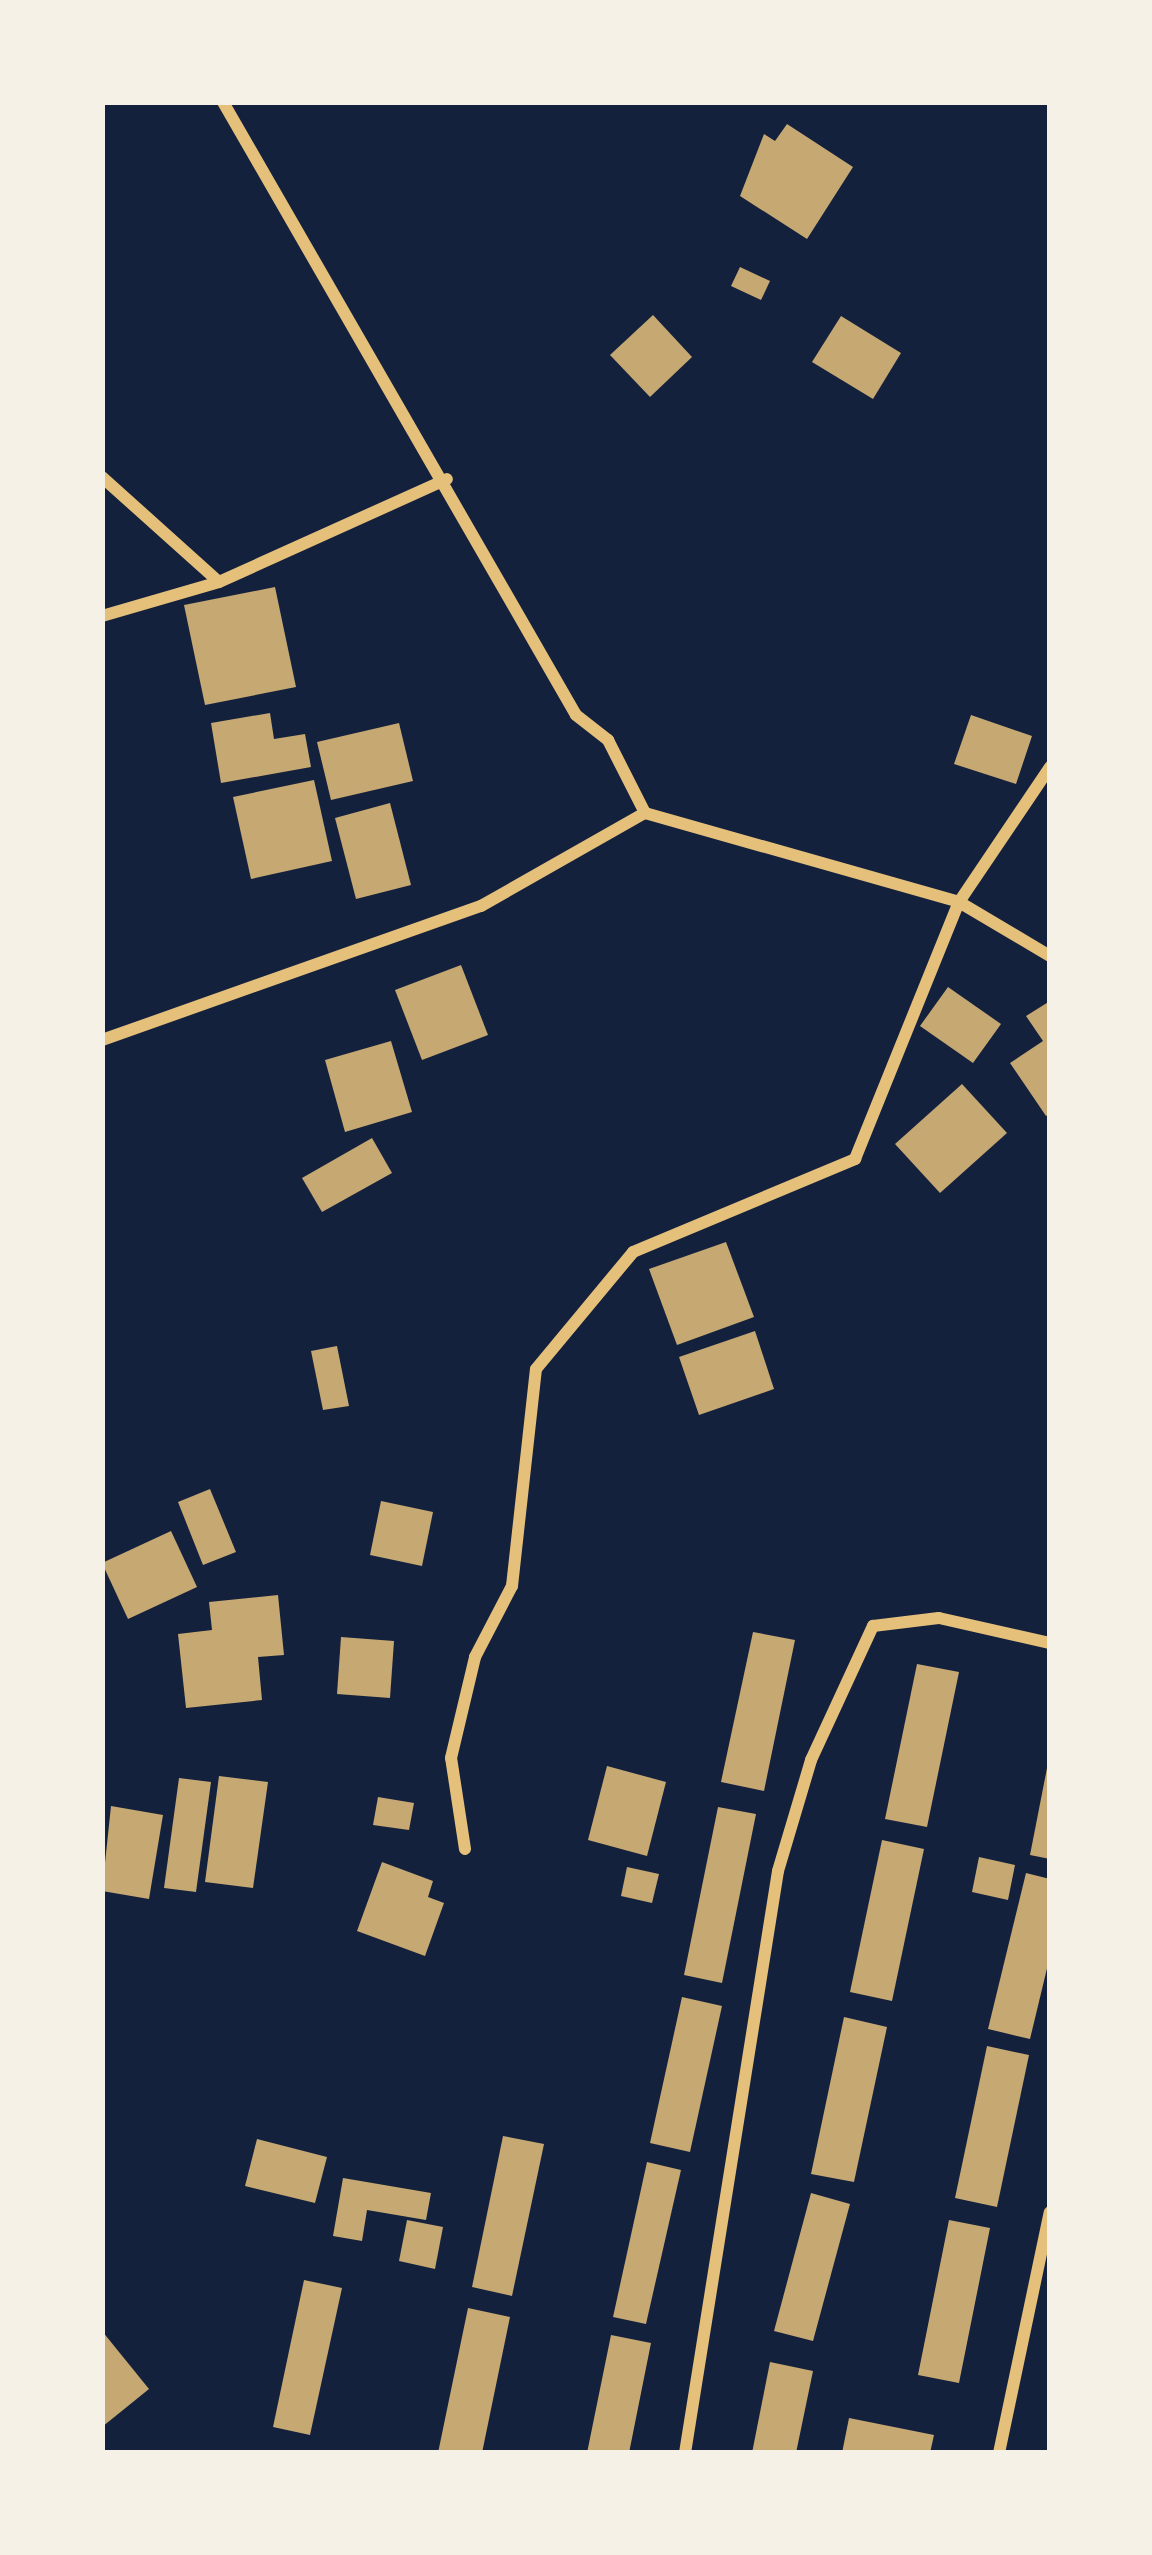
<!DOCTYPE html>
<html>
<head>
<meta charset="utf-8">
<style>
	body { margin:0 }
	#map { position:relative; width:1152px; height:2555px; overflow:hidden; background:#14213d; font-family:"IBM Plex Sans",sans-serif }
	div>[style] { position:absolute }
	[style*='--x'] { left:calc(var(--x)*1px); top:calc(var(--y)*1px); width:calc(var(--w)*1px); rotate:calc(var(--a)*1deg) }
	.building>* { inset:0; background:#c6a872 }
	.minor>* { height:12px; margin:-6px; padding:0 6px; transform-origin:6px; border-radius:6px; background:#e5c07b }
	span { translate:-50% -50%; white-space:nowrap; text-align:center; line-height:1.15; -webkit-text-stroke:12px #f6f1e7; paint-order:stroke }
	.frame { position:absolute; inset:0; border:105px solid #f6f1e7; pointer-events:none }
</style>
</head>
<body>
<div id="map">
	<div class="building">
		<i style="clip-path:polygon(787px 124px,853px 167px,807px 239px,740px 196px,764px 134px,775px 141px)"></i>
		<i style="clip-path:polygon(740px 267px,770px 281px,761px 300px,731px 286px)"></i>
		<i style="clip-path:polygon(653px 315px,692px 357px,650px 397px,610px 355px)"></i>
		<i style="clip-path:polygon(841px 316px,901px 353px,873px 399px,812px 362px)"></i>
		<i style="clip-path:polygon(275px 587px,296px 687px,205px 705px,184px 605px)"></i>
		<i style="clip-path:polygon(270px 713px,274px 739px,305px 734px,311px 767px,221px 783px,211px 723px)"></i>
		<i style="clip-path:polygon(971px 715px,1032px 736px,1016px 784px,954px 764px)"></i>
		<i style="clip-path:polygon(399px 723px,413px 781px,331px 800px,317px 742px)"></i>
		<i style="clip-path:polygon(314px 780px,332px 861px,251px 879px,233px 797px)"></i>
		<i style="clip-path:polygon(390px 803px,411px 885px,356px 899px,335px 818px)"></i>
		<i style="clip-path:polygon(461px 965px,488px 1035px,422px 1060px,395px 990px)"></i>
		<i style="clip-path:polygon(948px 987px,1001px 1024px,973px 1063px,920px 1026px)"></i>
		<i style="clip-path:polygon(1050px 1001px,1050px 1113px,1046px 1116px,1010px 1063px,1043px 1041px,1026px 1016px)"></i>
		<i style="clip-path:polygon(391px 1041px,412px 1112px,345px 1132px,325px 1060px)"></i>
		<i style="clip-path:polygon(962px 1084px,1007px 1133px,940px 1193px,895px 1144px)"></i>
		<i style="clip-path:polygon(372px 1138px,392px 1173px,322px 1212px,302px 1178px)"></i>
		<i style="clip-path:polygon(726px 1242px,754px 1317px,677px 1345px,649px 1269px)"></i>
		<i style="clip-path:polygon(755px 1331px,774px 1389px,699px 1415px,679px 1357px)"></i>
		<i style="clip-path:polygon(337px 1346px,349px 1406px,323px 1410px,311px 1351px)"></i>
		<i style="clip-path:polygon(210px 1489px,236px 1552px,203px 1565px,178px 1502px)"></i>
		<i style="clip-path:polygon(381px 1501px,433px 1512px,422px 1566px,370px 1555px)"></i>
		<i style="clip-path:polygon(171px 1531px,197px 1587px,128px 1619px,102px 1563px)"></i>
		<i style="clip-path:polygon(278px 1595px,284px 1655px,258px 1657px,262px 1700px,186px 1708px,178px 1634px,212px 1630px,209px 1602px)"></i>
		<i style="clip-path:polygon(753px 1632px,795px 1640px,764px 1791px,721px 1782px)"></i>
		<i style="clip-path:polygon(341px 1637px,394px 1641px,390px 1698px,337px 1694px)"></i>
		<i style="clip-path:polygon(917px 1664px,959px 1672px,927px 1827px,885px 1819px)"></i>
		<i style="clip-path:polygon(1048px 1763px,1050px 1763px,1050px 1859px,1030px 1855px)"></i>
		<i style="clip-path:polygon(607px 1766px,666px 1782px,647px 1856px,588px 1840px)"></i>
		<i style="clip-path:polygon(219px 1776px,268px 1782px,253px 1888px,205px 1882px)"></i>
		<i style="clip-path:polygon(179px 1778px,211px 1782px,196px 1892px,164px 1888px)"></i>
		<i style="clip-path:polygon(378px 1797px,414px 1803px,409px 1830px,373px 1825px)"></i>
		<i style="clip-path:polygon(111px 1806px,163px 1815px,149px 1899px,102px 1891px)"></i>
		<i style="clip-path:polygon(718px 1807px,756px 1814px,722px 1983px,684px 1975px)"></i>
		<i style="clip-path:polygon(882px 1840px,924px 1849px,892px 2001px,850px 1992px)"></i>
		<i style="clip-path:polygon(979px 1857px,1015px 1865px,1008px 1900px,972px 1892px)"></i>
		<i style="clip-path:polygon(382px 1862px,433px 1881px,428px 1897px,444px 1903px,425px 1956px,357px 1931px)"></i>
		<i style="clip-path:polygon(627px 1867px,659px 1874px,652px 1903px,621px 1896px)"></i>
		<i style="clip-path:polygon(1026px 1873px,1050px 1879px,1050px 1956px,1030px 2039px,988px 2029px)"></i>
		<i style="clip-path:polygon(682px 1997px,722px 2006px,690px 2152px,650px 2143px)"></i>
		<i style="clip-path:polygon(844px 2017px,887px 2027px,854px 2182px,811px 2174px)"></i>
		<i style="clip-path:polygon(987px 2046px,1029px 2055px,997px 2207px,955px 2198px)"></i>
		<i style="clip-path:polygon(503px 2136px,544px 2144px,512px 2296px,472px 2287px)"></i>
		<i style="clip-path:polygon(257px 2139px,327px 2157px,315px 2203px,245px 2186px)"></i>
		<i style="clip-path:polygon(647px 2162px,681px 2170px,646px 2324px,613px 2317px)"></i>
		<i style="clip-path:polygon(343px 2178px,431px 2193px,426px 2220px,367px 2210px,362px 2241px,333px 2236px)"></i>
		<i style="clip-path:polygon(811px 2193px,850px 2204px,813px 2341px,774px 2331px)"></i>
		<i style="clip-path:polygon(407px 2220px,443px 2227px,435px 2269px,399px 2261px)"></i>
		<i style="clip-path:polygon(949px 2220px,990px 2228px,959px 2383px,918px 2375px)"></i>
		<i style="clip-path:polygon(304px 2280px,342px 2288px,310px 2435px,273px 2427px)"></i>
		<i style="clip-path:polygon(468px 2308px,510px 2317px,482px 2453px,438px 2453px)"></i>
		<i style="clip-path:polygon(102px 2331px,149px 2389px,102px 2427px)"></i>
		<i style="clip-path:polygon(611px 2335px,651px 2343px,629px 2453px,587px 2453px)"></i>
		<i style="clip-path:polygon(770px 2362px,813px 2371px,796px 2453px,752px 2453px)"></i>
		<i style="clip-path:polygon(849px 2418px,934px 2435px,930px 2453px,842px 2453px)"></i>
	</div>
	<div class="minor">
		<i style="--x:223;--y:102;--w:707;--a:60.06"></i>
		<i style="--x:576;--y:715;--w:41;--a:38"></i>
		<i style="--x:608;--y:740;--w:82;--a:63.1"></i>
		<i style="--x:102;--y:477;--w:157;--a:41.9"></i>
		<i style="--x:102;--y:616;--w:122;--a:-16.2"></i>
		<i style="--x:219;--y:582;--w:250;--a:-24.3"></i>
		<i style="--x:102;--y:1040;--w:402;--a:-19.5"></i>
		<i style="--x:481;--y:906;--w:189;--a:-29.6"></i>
		<i style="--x:645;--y:813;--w:326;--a:15.8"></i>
		<i style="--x:959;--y:902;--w:106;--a:30.7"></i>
		<i style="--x:465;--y:1849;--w:92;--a:-98.7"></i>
		<i style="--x:451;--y:1758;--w:104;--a:-76.6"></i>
		<i style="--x:475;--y:1657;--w:80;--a:-62.5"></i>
		<i style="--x:512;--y:1586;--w:218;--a:-83.7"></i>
		<i style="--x:536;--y:1369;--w:152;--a:-50.3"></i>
		<i style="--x:633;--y:1252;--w:241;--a:-22.7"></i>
		<i style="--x:855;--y:1159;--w:277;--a:-68"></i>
		<i style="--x:959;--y:902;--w:163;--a:-56"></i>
		<i style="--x:685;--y:2453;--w:589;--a:-80.92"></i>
		<i style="--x:778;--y:1871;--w:116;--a:-73.4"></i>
		<i style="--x:811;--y:1760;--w:148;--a:-65.2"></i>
		<i style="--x:873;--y:1626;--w:66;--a:-6.9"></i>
		<i style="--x:939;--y:1618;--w:114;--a:12.7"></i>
		<i style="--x:999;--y:2453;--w:246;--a:-78.1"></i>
	</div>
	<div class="frame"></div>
</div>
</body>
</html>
